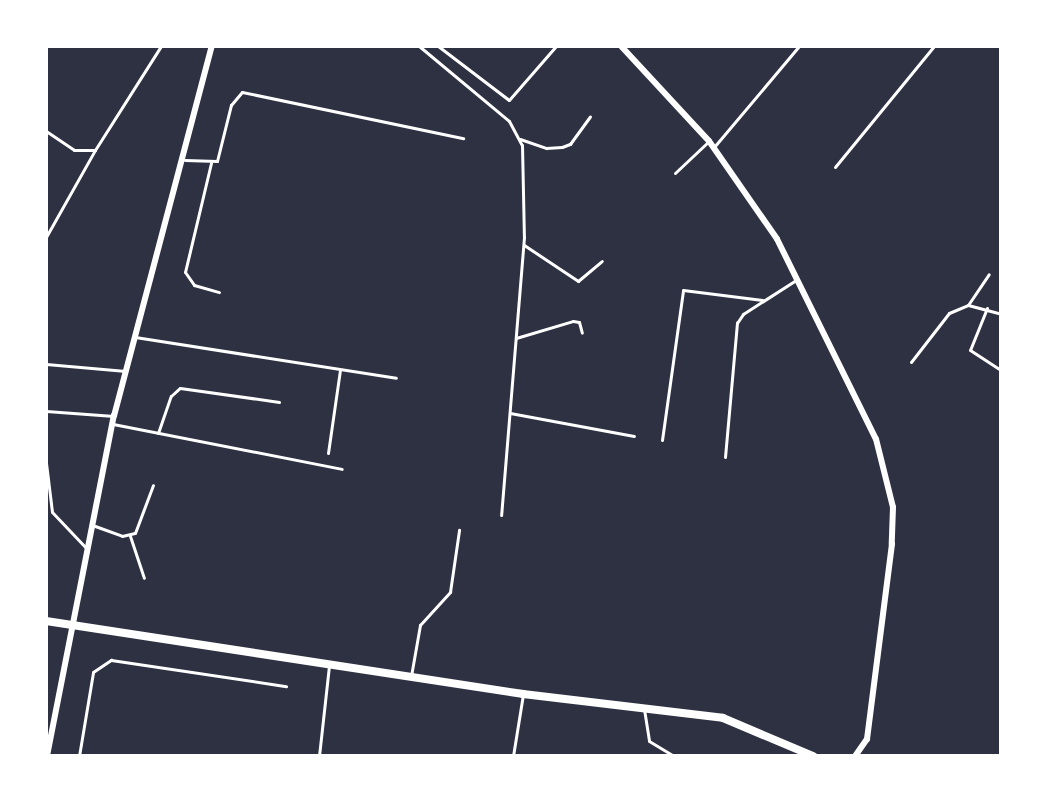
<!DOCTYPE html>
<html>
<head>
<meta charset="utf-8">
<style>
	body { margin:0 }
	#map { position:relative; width:1047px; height:802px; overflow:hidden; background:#2d3142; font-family:"Noto Sans",sans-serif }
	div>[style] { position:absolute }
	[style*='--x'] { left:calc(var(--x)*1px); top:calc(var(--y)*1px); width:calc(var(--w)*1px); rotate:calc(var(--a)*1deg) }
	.service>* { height:3px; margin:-1.5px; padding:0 1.5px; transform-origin:1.5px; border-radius:1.5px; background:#fff }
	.minor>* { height:6px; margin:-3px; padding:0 3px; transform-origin:3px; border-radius:3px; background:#fff }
	.secondary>* { height:8px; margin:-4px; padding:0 4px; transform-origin:4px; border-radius:4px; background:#fff }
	span { translate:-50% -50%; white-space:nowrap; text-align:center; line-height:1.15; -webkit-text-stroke:8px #fff; paint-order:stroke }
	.frame { position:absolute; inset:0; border:48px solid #fff; pointer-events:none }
</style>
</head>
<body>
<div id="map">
	<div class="service">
		<i style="--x:419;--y:46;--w:117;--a:39.8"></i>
		<i style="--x:509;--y:121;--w:27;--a:62"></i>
		<i style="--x:522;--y:145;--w:92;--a:88.8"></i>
		<i style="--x:524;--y:237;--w:279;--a:94.7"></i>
		<i style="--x:438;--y:46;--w:89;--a:37.3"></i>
		<i style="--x:509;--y:100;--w:72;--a:-49"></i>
		<i style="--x:46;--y:131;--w:34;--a:34"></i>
		<i style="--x:74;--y:150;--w:21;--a:0"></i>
		<i style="--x:95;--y:150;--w:123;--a:-57.6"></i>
		<i style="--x:520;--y:139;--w:28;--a:19"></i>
		<i style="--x:546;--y:148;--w:16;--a:-4"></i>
		<i style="--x:562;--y:147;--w:9;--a:-21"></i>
		<i style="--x:570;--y:144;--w:34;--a:-54"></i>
		<i style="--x:714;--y:147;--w:132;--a:-49.9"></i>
		<i style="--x:185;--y:160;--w:32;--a:2"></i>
		<i style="--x:217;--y:161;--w:58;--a:-76"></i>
		<i style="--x:231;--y:105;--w:17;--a:-50"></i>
		<i style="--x:242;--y:92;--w:226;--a:11.8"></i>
		<i style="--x:211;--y:163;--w:112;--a:103.4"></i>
		<i style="--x:185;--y:272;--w:16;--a:55"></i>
		<i style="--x:194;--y:285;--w:26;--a:16"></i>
		<i style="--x:835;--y:167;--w:156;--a:-50.7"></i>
		<i style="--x:675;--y:173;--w:47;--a:-43.3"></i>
		<i style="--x:46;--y:237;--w:100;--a:-60.6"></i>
		<i style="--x:524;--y:245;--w:65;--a:33.7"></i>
		<i style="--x:578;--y:281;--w:31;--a:-40"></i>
		<i style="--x:968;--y:305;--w:37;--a:-56"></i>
		<i style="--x:987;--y:308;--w:45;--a:112"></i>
		<i style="--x:970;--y:350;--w:37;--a:33"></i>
		<i style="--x:135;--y:337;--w:264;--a:8.9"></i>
		<i style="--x:516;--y:338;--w:59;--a:-16.6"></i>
		<i style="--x:573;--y:321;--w:6;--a:9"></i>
		<i style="--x:579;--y:322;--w:11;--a:75"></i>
		<i style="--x:911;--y:362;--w:62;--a:-52.2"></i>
		<i style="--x:949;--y:313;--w:21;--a:-23"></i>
		<i style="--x:968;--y:305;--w:34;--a:15"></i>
		<i style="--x:46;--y:364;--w:80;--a:5"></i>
		<i style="--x:46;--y:411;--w:68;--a:4.2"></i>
		<i style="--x:510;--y:413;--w:126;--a:10.5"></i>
		<i style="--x:113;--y:424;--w:233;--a:11.1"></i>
		<i style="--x:158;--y:433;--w:39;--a:-71"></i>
		<i style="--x:171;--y:396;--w:12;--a:-42"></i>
		<i style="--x:180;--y:388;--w:100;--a:8"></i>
		<i style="--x:662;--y:440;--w:151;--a:-82"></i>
		<i style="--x:683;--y:290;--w:80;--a:7.2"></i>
		<i style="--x:328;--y:453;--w:84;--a:-81.8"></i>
		<i style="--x:725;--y:457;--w:135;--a:-84.9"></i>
		<i style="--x:737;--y:323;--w:11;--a:-56"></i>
		<i style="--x:743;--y:314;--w:63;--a:-32.7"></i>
		<i style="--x:46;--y:463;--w:49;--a:83"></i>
		<i style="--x:52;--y:512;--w:50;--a:46.6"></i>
		<i style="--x:95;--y:526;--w:29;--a:20"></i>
		<i style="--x:122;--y:536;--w:13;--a:-13"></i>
		<i style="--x:135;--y:533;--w:51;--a:-69.4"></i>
		<i style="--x:130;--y:536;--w:44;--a:71.6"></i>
		<i style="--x:411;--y:676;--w:52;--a:-80"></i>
		<i style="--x:420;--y:625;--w:45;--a:-47.7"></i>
		<i style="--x:450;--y:592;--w:63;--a:-81.7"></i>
		<i style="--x:644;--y:709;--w:32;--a:81"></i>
		<i style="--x:649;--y:741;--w:29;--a:31"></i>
		<i style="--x:79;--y:756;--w:85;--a:-80.5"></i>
		<i style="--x:93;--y:672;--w:22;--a:-34"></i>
		<i style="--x:111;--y:660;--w:177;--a:8.5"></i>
		<i style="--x:319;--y:756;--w:91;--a:-83.7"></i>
		<i style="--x:513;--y:756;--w:63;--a:-80.8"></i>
	</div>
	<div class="minor">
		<i style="--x:621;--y:46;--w:129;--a:47.2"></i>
		<i style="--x:709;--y:141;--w:119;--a:55.2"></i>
		<i style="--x:777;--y:239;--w:223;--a:63.7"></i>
		<i style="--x:876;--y:439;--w:70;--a:76"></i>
		<i style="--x:893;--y:507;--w:37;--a:92"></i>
		<i style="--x:892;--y:544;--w:197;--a:97.3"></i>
		<i style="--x:867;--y:739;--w:21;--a:125"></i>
		<i style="--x:47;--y:756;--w:347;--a:-78.9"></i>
		<i style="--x:114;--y:416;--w:383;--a:-75.2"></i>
	</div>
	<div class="secondary">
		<i style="--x:46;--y:621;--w:483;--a:8.7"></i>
		<i style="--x:523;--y:694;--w:201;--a:6.8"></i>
		<i style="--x:723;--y:718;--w:98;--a:22.9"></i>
	</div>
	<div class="frame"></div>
</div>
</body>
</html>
